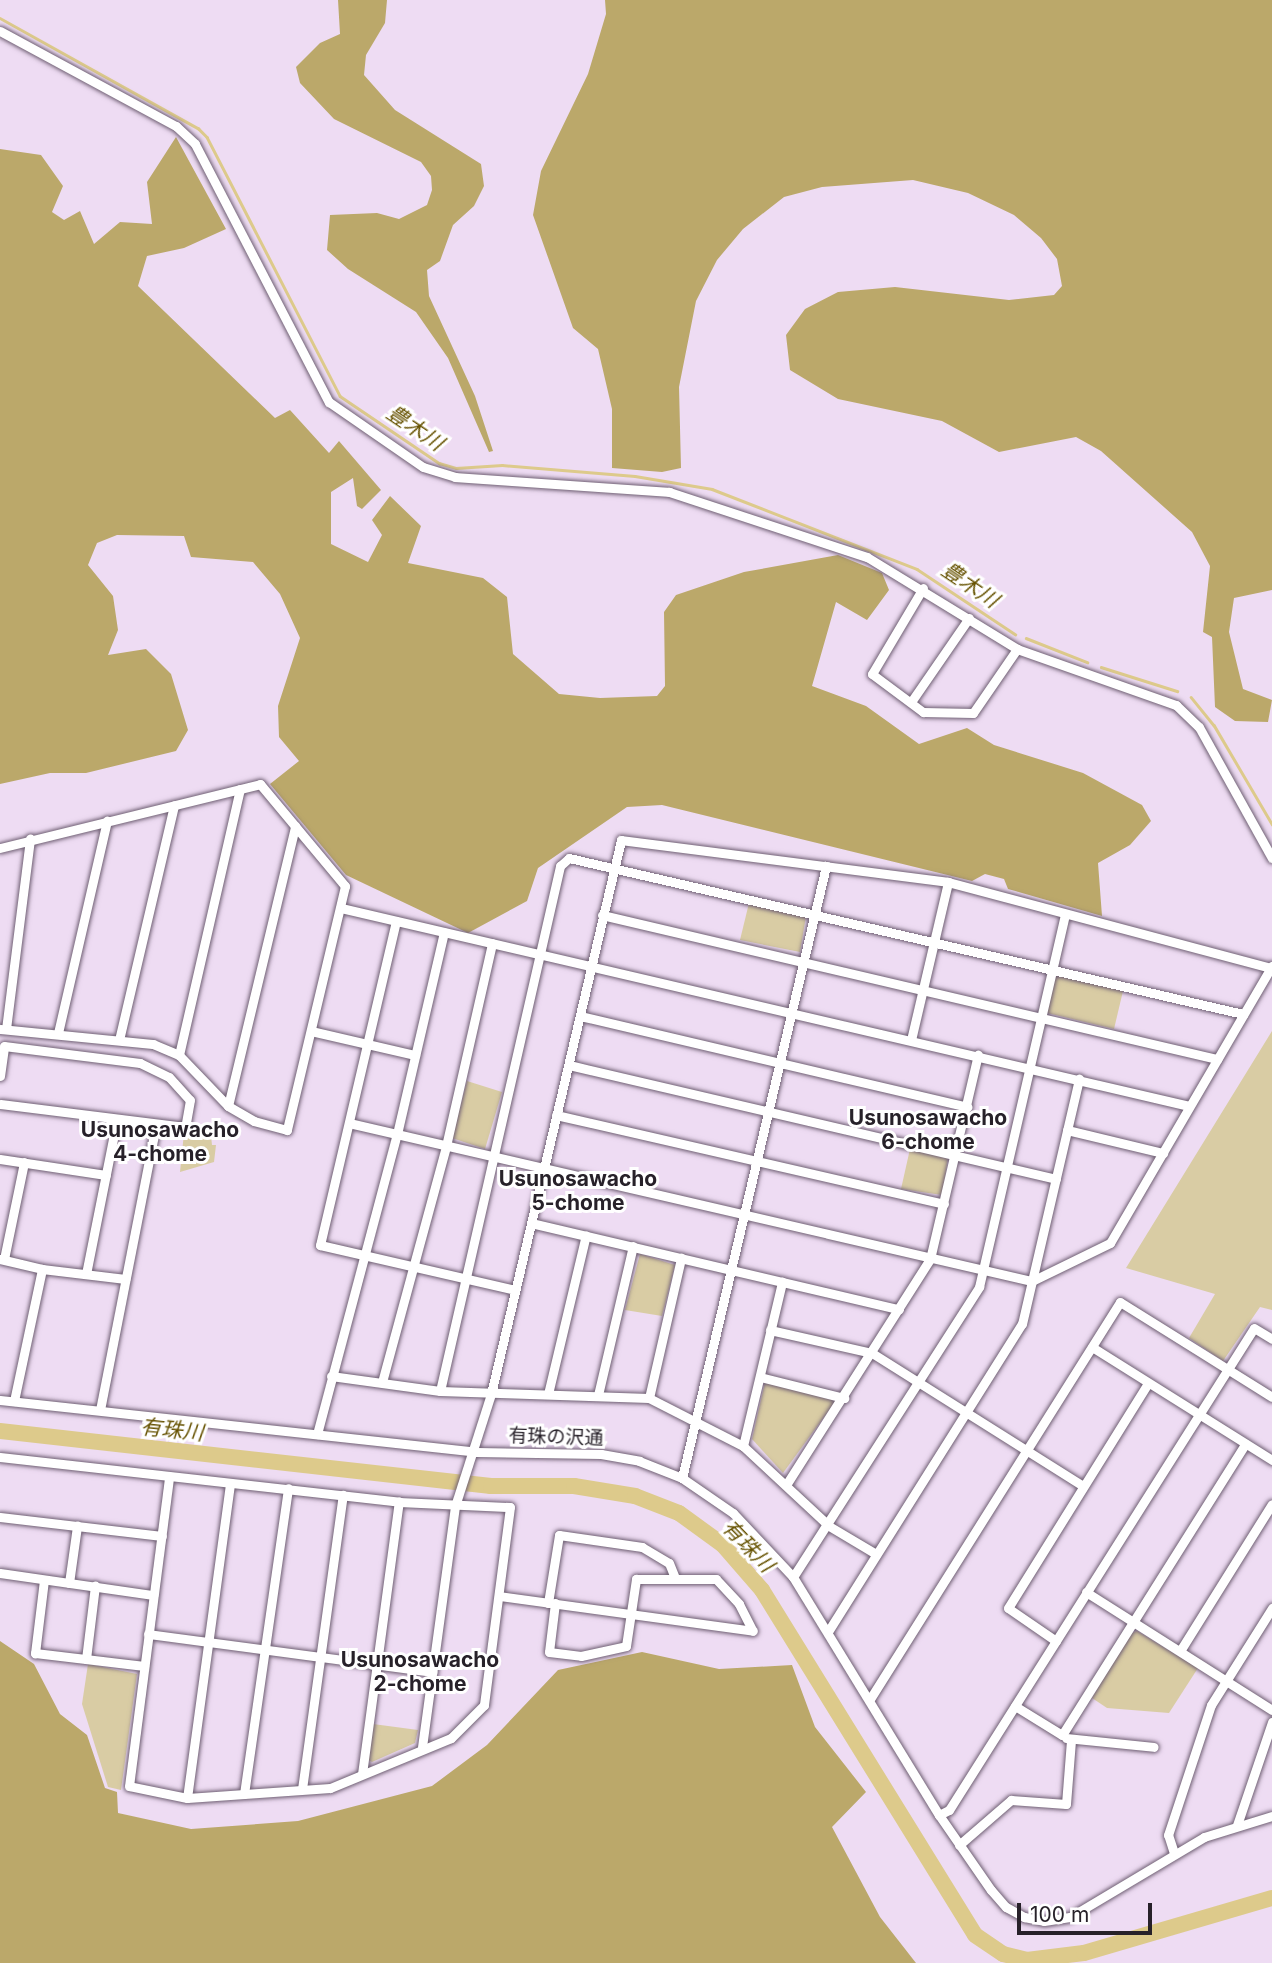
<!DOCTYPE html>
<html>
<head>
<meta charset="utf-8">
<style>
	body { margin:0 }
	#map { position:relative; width:1272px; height:1963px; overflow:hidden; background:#eedcf3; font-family:Inter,"Noto Sans JP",sans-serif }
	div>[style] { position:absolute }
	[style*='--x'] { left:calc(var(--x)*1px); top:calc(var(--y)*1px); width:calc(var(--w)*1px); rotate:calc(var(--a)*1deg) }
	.green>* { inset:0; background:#d9cca4 }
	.forest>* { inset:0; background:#bba86a }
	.stream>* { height:2.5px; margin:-1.25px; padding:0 1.25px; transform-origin:1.25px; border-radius:1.25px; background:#ddca8b }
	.river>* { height:16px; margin:-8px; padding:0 8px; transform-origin:8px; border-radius:8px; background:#ddca8b }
	.roads { filter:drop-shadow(0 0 2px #6f5f73) drop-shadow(0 0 2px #6f5f73) }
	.street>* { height:9px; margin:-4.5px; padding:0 4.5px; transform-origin:4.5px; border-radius:4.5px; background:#fff }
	span { translate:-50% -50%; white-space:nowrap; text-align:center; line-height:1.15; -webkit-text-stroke:6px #fff; paint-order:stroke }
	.street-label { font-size:19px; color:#272129 }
	.water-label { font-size:21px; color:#675303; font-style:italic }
	.neighbourhood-label { font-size:21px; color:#272129; font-weight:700 }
	.scale { position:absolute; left:1017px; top:1903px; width:135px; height:32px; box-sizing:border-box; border:4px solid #272129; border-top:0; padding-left:9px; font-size:21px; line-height:24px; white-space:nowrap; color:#272129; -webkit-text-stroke:5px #fff; paint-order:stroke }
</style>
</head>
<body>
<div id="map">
	<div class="green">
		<i style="clip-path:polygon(749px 903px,806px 916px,800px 952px,740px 940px)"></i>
		<i style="clip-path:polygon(1056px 975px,1123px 991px,1114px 1029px,1047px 1013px)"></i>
		<i style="clip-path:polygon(1272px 1031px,1272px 1310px,1260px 1307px,1223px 1361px,1189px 1338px,1215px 1294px,1126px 1268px)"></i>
		<i style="clip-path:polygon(467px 1081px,502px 1092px,485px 1149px,452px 1138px)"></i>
		<i style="clip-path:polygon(184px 1133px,211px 1136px,212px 1145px,216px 1145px,214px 1162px,180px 1172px)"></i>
		<i style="clip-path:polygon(910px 1149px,948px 1158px,942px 1195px,901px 1189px)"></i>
		<i style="clip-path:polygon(640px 1254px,675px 1265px,662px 1316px,625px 1310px)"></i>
		<i style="clip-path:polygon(765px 1382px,833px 1398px,835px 1402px,783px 1473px,752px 1439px)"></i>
		<i style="clip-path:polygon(1137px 1631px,1198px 1668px,1169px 1713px,1107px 1708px,1092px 1698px,1129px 1634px)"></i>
		<i style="clip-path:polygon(88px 1664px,137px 1674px,121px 1790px,108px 1787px,82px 1704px)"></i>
		<i style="clip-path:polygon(373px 1724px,418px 1730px,415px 1743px,372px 1762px,368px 1760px)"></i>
	</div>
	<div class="forest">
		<i style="clip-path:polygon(338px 0,387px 0,385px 23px,366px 55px,364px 75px,395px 110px,481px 164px,484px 186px,474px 206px,453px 225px,440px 261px,427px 270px,429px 296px,475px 396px,493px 451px,489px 452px,448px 358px,416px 312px,348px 269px,327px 250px,330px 215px,377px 213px,399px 219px,427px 205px,432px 190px,431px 176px,421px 162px,334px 119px,300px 83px,296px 67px,320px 43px,340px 34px)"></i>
		<i style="clip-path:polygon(605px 0,1272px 0,1272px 590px,1234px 598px,1229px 632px,1243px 689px,1272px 700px,1268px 722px,1235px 721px,1215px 707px,1212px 637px,1203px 632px,1210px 566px,1192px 532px,1101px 451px,1076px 437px,999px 452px,942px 421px,838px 399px,790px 370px,786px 335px,805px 309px,838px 292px,895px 287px,1009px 300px,1054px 295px,1062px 286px,1057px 259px,1041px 238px,1014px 215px,968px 193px,913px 180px,822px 187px,784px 197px,743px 229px,717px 260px,696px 301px,679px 387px,681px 468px,662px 472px,612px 468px,612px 409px,598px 349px,573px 328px,533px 215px,541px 171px,588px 74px,606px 14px)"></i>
		<i style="clip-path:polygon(176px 137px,226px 229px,184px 248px,147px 256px,138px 286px,275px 418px,290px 410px,329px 453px,339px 441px,381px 490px,362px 509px,357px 506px,353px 478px,331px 492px,331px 544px,368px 562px,382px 535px,372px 520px,390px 496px,421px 526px,408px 563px,483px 578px,507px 597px,513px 654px,559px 694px,600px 698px,657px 696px,665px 686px,664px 612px,676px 595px,744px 572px,838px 555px,882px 573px,889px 590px,867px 620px,836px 602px,812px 686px,866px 706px,919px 744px,967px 728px,994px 745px,1083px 773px,1142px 805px,1151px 821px,1130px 845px,1098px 863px,1102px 916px,1008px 889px,1004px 879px,985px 874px,972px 881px,662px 805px,627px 807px,538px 868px,527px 901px,468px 933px,346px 875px,270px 784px,299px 761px,279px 737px,278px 706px,300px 638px,280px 594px,253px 562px,191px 557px,184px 536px,117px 535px,97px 543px,88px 565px,113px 596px,118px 630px,108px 655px,146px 649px,171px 674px,188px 730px,176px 751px,86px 773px,50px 773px,0 784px,0 149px,41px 155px,63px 186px,52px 212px,64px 220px,80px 211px,94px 244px,120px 222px,152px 224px,147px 182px)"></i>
		<i style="clip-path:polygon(0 1641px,34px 1664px,60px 1714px,87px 1735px,105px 1788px,117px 1792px,118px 1813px,191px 1829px,298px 1821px,432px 1786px,487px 1745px,558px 1670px,642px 1652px,719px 1669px,792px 1665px,815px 1727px,866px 1792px,832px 1827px,880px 1917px,916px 1963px,0 1963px)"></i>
	</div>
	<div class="stream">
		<i style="--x:0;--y:18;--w:227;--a:29.1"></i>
		<i style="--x:198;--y:128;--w:13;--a:45"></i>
		<i style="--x:207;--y:137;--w:291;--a:62.8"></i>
		<i style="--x:340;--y:396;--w:120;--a:34.1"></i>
		<i style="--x:439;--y:463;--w:18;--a:16"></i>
		<i style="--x:456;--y:468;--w:46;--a:-3.7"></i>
		<i style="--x:502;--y:465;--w:133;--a:4.7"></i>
		<i style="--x:635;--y:476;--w:78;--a:9.6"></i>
		<i style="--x:712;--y:489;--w:220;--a:21.3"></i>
		<i style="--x:917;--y:569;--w:118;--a:33.6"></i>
		<i style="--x:1026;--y:638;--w:66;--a:21.5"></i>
		<i style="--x:1101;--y:667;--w:80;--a:17.5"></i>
		<i style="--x:1191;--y:697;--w:36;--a:51"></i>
		<i style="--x:1214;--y:725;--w:115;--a:59.6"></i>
	</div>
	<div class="river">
		<i style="--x:0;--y:1431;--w:494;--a:6.4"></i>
		<i style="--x:491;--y:1486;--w:83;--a:0"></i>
		<i style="--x:574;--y:1486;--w:62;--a:9.3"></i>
		<i style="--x:635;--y:1496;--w:47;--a:21.1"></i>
		<i style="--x:679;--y:1513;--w:54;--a:36"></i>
		<i style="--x:723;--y:1545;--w:60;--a:49.1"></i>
		<i style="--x:762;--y:1590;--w:405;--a:58.3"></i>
		<i style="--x:975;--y:1935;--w:34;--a:34"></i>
		<i style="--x:1003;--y:1954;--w:25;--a:14"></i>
		<i style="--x:1027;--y:1960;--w:57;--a:-7"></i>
		<i style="--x:1084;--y:1953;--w:196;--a:-16.3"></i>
	</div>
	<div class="roads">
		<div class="street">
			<i style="--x:0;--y:31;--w:200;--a:28.4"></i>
			<i style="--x:176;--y:126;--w:26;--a:43"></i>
			<i style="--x:195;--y:144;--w:291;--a:62.6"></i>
			<i style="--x:329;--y:402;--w:114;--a:34.7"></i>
			<i style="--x:423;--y:467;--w:34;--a:17"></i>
			<i style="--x:455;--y:477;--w:215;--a:4"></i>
			<i style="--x:669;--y:492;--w:208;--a:18.2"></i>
			<i style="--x:867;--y:557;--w:176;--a:31.5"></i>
			<i style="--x:1017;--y:649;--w:169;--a:19.4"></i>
			<i style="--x:1176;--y:705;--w:32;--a:44"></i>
			<i style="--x:1199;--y:727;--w:150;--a:60.9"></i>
			<i style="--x:923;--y:588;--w:100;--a:120.7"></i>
			<i style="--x:872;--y:674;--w:64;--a:36.7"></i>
			<i style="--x:923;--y:712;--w:50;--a:1.1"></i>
			<i style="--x:973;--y:713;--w:78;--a:-55.5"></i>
			<i style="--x:911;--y:702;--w:102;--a:-55.4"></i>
			<i style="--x:0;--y:848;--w:268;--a:-13.8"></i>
			<i style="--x:260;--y:784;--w:133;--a:50.2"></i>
			<i style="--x:345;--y:886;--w:251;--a:103.4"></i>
			<i style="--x:287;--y:1130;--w:34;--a:-165"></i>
			<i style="--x:254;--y:1121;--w:30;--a:-150"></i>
			<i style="--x:228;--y:1106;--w:71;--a:-133.9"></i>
			<i style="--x:179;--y:1055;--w:28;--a:-157"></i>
			<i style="--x:153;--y:1044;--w:154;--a:-174.4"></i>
			<i style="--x:341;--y:908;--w:871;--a:13.14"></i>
			<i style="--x:602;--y:915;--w:632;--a:13.18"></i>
			<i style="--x:396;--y:921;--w:333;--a:103.2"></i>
			<i style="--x:320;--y:1245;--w:200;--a:13"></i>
			<i style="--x:580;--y:1016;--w:398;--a:13.2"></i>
			<i style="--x:6;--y:1029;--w:192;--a:-82.8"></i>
			<i style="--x:311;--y:1031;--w:107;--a:13"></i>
			<i style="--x:58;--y:1033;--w:218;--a:-77"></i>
			<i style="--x:119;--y:1040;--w:241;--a:-76.8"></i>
			<i style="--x:911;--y:1040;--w:162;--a:-76.8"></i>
			<i style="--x:179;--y:1055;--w:273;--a:-77.1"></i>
			<i style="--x:569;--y:1065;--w:500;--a:13.17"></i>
			<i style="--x:0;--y:1076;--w:30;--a:-82"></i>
			<i style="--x:4;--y:1046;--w:137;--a:7.1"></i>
			<i style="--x:140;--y:1063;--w:32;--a:26"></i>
			<i style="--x:169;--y:1077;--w:31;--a:48"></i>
			<i style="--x:190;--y:1100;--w:27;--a:100"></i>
			<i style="--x:185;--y:1127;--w:186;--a:-172.9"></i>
			<i style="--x:228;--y:1106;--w:288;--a:-76.5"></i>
			<i style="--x:556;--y:1115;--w:398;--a:12.9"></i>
			<i style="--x:349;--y:1123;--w:701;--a:13.03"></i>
			<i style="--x:1032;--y:1281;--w:87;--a:-26"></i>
			<i style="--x:1110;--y:1243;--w:321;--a:-59.7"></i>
			<i style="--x:1067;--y:1130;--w:99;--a:13.5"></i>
			<i style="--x:0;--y:1159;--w:107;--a:8.6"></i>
			<i style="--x:531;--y:1223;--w:378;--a:13.2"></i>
			<i style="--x:0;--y:1259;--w:43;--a:13.4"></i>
			<i style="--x:42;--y:1269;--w:84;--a:6.9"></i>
			<i style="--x:4;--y:1259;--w:99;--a:-78.3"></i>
			<i style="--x:86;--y:1274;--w:158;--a:-78.7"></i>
			<i style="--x:770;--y:1330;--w:105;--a:12.7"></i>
			<i style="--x:872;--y:1353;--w:249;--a:32.2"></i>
			<i style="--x:1092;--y:1347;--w:213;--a:32.1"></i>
			<i style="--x:331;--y:1376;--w:110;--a:7.8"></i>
			<i style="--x:440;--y:1391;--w:209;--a:1.9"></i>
			<i style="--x:649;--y:1398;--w:106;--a:27.1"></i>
			<i style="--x:743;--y:1446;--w:117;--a:42.9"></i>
			<i style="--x:829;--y:1526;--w:55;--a:30.8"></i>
			<i style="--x:760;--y:1377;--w:87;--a:14"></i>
			<i style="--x:382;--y:1382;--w:245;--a:-74.8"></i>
			<i style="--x:446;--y:1146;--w:208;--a:-77.2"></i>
			<i style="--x:440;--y:1391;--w:539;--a:-77.12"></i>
			<i style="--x:560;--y:866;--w:12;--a:-42"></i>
			<i style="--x:569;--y:858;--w:692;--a:13.03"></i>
			<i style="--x:548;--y:1394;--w:163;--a:-76.6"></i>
			<i style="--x:598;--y:1395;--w:153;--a:-76.8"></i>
			<i style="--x:649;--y:1398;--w:144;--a:-77.1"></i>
			<i style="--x:0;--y:1400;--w:479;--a:6.2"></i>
			<i style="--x:476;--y:1452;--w:125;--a:0.9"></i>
			<i style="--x:601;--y:1454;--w:39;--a:10"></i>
			<i style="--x:639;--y:1461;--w:46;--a:21.6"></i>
			<i style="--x:682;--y:1478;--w:62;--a:34.5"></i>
			<i style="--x:733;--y:1513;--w:88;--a:46.8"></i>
			<i style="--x:793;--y:1577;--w:279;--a:58.5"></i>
			<i style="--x:939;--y:1815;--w:91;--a:55.3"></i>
			<i style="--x:991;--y:1890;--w:23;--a:49"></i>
			<i style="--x:1006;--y:1907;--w:21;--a:29"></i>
			<i style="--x:1024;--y:1917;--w:20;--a:11"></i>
			<i style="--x:1044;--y:1921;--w:26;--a:-9"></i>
			<i style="--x:1070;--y:1917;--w:156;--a:-30.8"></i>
			<i style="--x:1204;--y:1837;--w:71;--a:-17.2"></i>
			<i style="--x:14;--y:1401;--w:135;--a:-78"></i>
			<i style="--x:100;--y:1410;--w:291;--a:-78.9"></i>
			<i style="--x:317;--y:1434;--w:310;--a:-75.1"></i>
			<i style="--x:397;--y:1134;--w:207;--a:-76.9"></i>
			<i style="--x:743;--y:1446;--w:169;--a:-76.6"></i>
			<i style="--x:0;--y:1457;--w:402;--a:6.4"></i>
			<i style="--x:399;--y:1502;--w:111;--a:2.6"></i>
			<i style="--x:510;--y:1507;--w:200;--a:97.5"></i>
			<i style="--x:484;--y:1705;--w:47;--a:135"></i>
			<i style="--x:451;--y:1738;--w:131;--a:157.5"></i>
			<i style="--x:330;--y:1788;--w:143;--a:176"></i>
			<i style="--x:187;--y:1798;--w:59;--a:-168.3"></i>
			<i style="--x:129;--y:1786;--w:312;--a:-82.6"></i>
			<i style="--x:682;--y:1478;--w:629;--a:-76.76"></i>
			<i style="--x:786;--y:1485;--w:268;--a:-57.5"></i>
			<i style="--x:930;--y:1259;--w:210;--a:-76.8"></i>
			<i style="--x:0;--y:1517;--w:163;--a:6.7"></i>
			<i style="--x:0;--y:1573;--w:155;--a:8.2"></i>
			<i style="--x:793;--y:1577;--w:345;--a:-57.3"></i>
			<i style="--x:979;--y:1287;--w:382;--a:-77"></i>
			<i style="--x:44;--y:1580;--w:74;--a:97"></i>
			<i style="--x:35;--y:1653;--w:110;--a:6.8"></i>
			<i style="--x:69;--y:1583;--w:58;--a:-82"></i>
			<i style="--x:1086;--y:1592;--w:220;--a:32.4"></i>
			<i style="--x:499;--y:1596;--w:256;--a:7.8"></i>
			<i style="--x:548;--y:1603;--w:69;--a:-80.8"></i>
			<i style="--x:559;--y:1535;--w:84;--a:8.2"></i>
			<i style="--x:642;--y:1547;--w:31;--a:31"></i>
			<i style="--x:669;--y:1563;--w:16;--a:68"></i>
			<i style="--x:555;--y:1603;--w:49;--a:97"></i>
			<i style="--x:549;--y:1652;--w:32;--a:7"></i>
			<i style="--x:581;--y:1656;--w:46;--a:-12.5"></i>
			<i style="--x:626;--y:1646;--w:68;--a:-81.5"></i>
			<i style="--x:636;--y:1579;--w:80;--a:0"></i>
			<i style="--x:716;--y:1579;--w:34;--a:47"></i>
			<i style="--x:739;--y:1604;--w:30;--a:63"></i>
			<i style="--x:829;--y:1630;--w:362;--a:-57.8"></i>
			<i style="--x:1022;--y:1324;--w:252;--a:-76.9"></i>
			<i style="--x:148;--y:1634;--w:287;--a:7.6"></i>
			<i style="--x:1056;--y:1641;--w:58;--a:-145.5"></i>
			<i style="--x:1008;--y:1608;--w:265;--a:-58.1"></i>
			<i style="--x:1180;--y:1651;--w:173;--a:-58"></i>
			<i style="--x:86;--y:1659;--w:74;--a:-83"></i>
			<i style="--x:870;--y:1699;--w:469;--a:-57.8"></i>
			<i style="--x:1120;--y:1302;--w:179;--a:32"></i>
			<i style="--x:1015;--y:1706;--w:55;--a:31.7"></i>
			<i style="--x:1062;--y:1735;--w:344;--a:-57.8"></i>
			<i style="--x:1066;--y:1738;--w:88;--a:5.8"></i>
			<i style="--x:422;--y:1747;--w:243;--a:-82.2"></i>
			<i style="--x:455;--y:1506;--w:118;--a:-72.2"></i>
			<i style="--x:491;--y:1394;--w:569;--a:-76.79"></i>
			<i style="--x:621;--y:840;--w:330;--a:7.3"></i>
			<i style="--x:948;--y:882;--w:334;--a:14.9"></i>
			<i style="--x:362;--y:1774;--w:275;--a:-82.3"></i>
			<i style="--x:302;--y:1789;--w:297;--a:-82.1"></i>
			<i style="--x:244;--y:1794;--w:309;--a:-81.8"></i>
			<i style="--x:187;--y:1798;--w:318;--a:-82.2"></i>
			<i style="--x:939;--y:1815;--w:11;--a:-27"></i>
			<i style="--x:949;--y:1810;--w:570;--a:-57.68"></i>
			<i style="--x:1254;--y:1328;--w:21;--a:31"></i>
			<i style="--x:1237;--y:1825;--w:109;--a:-71.2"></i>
			<i style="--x:959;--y:1845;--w:69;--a:-40.9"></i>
			<i style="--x:1011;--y:1800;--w:55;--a:4.2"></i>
			<i style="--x:1066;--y:1804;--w:64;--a:-85.5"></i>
			<i style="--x:1174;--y:1853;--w:19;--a:-108"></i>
			<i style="--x:1168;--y:1835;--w:137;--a:-71.7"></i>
			<i style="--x:1211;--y:1705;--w:115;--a:-57.8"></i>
		</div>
	</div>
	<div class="street-label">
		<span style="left:556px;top:1437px;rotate:2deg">有珠の沢通</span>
	</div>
	<div class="water-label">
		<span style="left:415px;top:428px;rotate:34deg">豊木川</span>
		<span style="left:970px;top:585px;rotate:34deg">豊木川</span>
		<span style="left:172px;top:1430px;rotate:6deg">有珠川</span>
		<span style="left:748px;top:1546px;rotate:46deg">有珠川</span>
	</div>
	<div class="neighbourhood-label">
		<span style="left:928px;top:1130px">Usunosawacho<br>6-chome</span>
		<span style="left:160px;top:1142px">Usunosawacho<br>4-chome</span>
		<span style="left:578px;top:1191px">Usunosawacho<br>5-chome</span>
		<span style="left:420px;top:1672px">Usunosawacho<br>2-chome</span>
	</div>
	<div class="scale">100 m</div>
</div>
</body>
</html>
